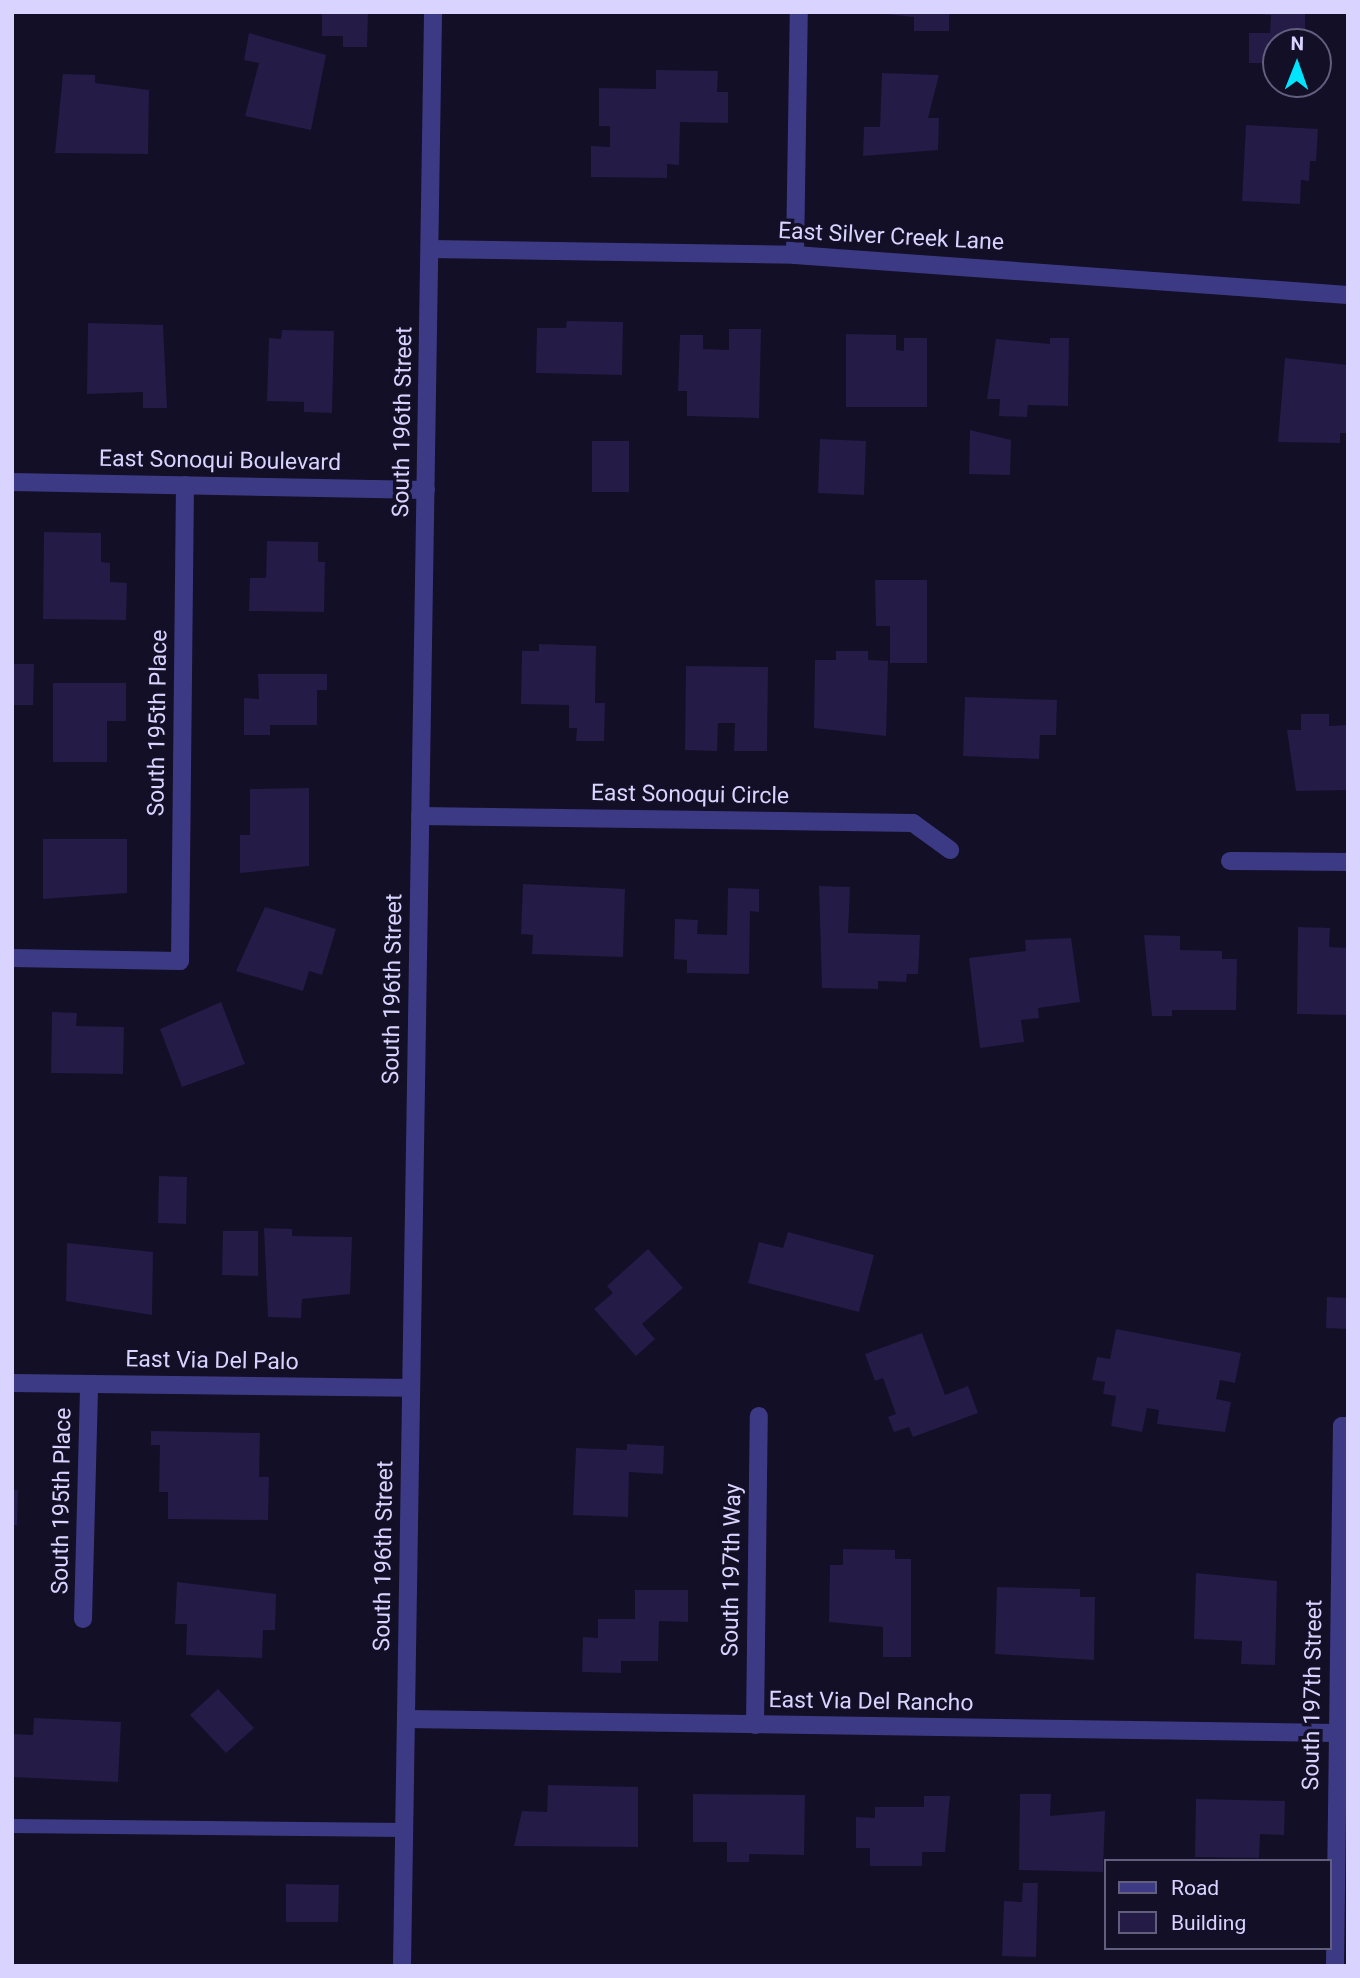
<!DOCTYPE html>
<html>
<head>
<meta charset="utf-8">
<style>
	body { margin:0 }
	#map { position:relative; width:1360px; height:1978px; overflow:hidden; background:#130f26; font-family:Roboto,sans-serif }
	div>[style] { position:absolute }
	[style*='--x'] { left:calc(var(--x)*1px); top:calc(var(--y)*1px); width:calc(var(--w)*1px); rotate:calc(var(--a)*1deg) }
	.building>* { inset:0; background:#241b47 }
	.service>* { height:14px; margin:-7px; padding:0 7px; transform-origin:7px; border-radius:7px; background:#3d3a85 }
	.minor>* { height:18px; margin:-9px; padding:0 9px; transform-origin:9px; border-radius:9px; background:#3d3a85 }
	span { translate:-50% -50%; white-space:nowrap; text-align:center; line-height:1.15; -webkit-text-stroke:7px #130f26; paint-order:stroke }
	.street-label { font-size:23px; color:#d9d4ff }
	.frame { position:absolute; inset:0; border:14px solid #d9d4ff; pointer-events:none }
	.legend { position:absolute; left:1104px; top:1859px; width:228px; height:91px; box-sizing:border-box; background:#130f26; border:2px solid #625e7d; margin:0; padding:9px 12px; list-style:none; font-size:21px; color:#d9d4ff }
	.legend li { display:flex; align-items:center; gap:14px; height:35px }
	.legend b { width:35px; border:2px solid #625e7d }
	.north { position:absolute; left:1262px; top:28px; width:70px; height:70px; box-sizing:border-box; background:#130f26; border:2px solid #625e7d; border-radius:50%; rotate:1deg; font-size:19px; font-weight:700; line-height:28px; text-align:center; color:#d9d4ff }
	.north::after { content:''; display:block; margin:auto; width:24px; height:32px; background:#00e5ff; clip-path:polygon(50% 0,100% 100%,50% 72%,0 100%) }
</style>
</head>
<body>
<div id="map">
	<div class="building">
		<i style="clip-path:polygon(322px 12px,368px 12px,367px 47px,343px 47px,343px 36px,322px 36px)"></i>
		<i style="clip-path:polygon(867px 12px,949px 12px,949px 31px,914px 31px,914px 17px)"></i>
		<i style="clip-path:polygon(1244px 12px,1305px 12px,1305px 42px,1276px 42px,1276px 63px,1249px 63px,1249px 33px,1270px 33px,1271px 15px)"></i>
		<i style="clip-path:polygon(249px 33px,326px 55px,311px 130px,245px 116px,259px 63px,244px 60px)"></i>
		<i style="clip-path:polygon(656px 70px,718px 71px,717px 92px,728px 92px,728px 123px,680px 122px,679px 165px,667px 164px,667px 178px,591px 177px,591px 146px,610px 147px,610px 126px,599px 126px,599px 88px,656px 89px)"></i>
		<i style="clip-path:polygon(882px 73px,939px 75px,928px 118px,939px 118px,938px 150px,863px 156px,864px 127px,880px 127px)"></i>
		<i style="clip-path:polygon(63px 74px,95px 75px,95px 83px,149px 90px,148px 154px,55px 153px)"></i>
		<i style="clip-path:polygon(1246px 125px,1318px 129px,1316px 161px,1310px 161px,1309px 181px,1301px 180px,1300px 204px,1242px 201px)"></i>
		<i style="clip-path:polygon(567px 321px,623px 322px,622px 375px,536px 373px,537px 328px,566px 328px)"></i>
		<i style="clip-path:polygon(88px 323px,163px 325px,167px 408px,143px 408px,143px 392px,87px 394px)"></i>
		<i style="clip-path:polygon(729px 329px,761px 329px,759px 418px,687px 416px,687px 391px,678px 391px,680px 335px,703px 335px,703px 349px,729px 350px)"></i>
		<i style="clip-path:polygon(282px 330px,334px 331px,332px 413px,304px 412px,304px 402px,267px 401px,269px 338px,281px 339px)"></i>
		<i style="clip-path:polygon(846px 334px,896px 335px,896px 350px,904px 351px,904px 338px,927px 338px,927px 407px,846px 407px)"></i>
		<i style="clip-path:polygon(1050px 338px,1069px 338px,1068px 406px,1028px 405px,1027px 417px,999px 416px,1000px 399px,987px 399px,996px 339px,1050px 344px)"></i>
		<i style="clip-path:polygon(1285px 358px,1348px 365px,1348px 433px,1340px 433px,1340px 443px,1278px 442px)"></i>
		<i style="clip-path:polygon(970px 430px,1011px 440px,1010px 475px,969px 474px)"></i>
		<i style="clip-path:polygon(820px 439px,866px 441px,864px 495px,818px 493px)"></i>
		<i style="clip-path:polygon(592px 441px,629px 441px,629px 492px,592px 492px)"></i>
		<i style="clip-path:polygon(44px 532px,101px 533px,101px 562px,110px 563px,110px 582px,127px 583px,126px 620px,43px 619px)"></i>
		<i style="clip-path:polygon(267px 541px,318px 542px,318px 562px,325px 562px,324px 612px,249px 611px,250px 578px,266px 578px)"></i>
		<i style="clip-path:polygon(875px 580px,927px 580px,927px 663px,890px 663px,890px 626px,876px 626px)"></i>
		<i style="clip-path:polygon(539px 644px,596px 646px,595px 703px,605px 703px,604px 741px,576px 741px,577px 728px,569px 728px,569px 705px,521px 704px,522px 651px,539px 651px)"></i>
		<i style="clip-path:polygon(836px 651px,868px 651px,868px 660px,888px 661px,886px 736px,814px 728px,815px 660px,836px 660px)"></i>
		<i style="clip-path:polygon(12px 664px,34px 664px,33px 705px,12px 705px)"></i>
		<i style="clip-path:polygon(686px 666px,768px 667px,767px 751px,734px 751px,735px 723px,718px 723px,717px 751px,685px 750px)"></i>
		<i style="clip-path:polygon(258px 674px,327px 674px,327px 690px,317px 690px,317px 725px,270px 725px,270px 735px,244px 735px,244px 698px,259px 699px)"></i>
		<i style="clip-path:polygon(53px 683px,126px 683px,126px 721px,107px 721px,107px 762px,53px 762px)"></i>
		<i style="clip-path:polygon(965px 697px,1057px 700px,1056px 735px,1040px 735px,1039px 759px,963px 756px)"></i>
		<i style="clip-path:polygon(1301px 714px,1329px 714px,1329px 726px,1348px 725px,1348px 790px,1296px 791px,1287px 730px,1301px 730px)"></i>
		<i style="clip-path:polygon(309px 788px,309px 866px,240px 873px,240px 835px,250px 835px,250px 789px)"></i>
		<i style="clip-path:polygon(43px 839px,127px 839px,127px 893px,43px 899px)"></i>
		<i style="clip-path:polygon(523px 884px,625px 889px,623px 957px,532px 954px,533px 935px,521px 934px)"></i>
		<i style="clip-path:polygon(819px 886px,850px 887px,848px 933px,920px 935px,918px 974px,907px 974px,906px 982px,878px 981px,878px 989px,822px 988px)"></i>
		<i style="clip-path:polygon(728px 888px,759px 889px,759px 912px,750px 911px,749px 974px,687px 973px,687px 960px,674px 959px,675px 919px,698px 920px,697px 934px,727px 935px)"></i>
		<i style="clip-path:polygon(265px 907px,336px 929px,322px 975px,309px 971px,303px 991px,236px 971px)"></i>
		<i style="clip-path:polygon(1298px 927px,1330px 928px,1329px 947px,1348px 948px,1348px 1015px,1297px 1014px)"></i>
		<i style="clip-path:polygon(1144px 935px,1180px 936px,1180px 950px,1222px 951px,1222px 959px,1237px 959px,1236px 1010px,1172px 1010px,1172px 1016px,1152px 1016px)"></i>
		<i style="clip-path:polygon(1071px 938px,1080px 1002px,1038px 1008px,1039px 1018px,1021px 1020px,1024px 1042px,980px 1048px,969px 958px,1026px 951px,1025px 940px)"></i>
		<i style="clip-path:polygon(221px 1002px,245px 1064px,182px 1087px,160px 1029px)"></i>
		<i style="clip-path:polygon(52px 1012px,77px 1013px,76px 1026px,124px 1027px,123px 1074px,51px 1073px)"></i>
		<i style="clip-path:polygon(159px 1176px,187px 1177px,186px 1224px,158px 1223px)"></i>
		<i style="clip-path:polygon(264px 1228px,292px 1229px,292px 1236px,352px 1237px,350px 1294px,302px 1299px,301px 1318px,268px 1317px)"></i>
		<i style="clip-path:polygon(223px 1231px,258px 1231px,258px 1276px,222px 1275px)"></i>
		<i style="clip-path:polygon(788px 1232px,874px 1255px,859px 1312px,748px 1283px,759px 1242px,783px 1248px)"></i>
		<i style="clip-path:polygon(67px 1243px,153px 1252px,152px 1315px,66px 1301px)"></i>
		<i style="clip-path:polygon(648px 1249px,683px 1288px,642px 1324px,655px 1339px,636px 1356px,594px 1309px,613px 1293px,607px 1286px)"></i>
		<i style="clip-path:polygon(1327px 1297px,1348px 1298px,1348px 1329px,1326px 1328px)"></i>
		<i style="clip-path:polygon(1116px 1329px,1241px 1353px,1235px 1383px,1220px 1380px,1216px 1399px,1231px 1402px,1225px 1432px,1157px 1424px,1159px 1410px,1147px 1408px,1142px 1432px,1111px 1426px,1116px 1396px,1103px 1394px,1105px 1382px,1092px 1380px,1097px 1357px,1110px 1359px)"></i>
		<i style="clip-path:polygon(922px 1333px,945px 1395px,968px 1386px,978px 1413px,913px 1437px,909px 1427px,894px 1432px,888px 1417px,896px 1414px,883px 1378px,875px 1381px,865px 1354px)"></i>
		<i style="clip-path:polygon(151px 1431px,260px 1433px,259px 1477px,269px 1477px,268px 1520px,168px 1519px,168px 1492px,159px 1492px,160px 1445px,151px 1445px)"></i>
		<i style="clip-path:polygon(627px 1444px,664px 1446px,663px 1474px,629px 1472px,628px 1517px,573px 1515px,576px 1448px,627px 1450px)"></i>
		<i style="clip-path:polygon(12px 1490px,18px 1490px,17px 1525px,12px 1525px)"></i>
		<i style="clip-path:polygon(843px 1549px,895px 1550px,895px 1559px,911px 1559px,911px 1657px,883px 1657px,883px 1627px,829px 1622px,830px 1565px,843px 1565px)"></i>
		<i style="clip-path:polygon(1196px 1573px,1277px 1581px,1275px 1665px,1241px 1664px,1242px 1641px,1194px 1639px)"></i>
		<i style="clip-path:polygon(177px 1582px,276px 1594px,275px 1630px,263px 1630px,262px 1658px,186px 1655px,187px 1624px,175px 1624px)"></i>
		<i style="clip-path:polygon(997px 1587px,1080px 1589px,1080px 1597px,1095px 1597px,1094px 1660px,995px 1654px)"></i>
		<i style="clip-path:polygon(635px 1590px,688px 1590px,688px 1622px,659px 1621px,658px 1661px,621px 1661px,621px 1673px,582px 1672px,583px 1637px,598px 1638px,598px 1619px,635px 1619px)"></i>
		<i style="clip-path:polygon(218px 1689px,254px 1728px,226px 1753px,190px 1715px)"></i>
		<i style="clip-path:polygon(34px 1718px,121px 1722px,118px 1782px,12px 1777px,12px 1734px,33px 1735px)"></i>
		<i style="clip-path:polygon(548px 1785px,638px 1787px,638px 1847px,514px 1846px,522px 1811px,547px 1812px)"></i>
		<i style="clip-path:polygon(693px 1794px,805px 1795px,804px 1855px,749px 1854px,749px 1862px,727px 1862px,727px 1842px,693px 1842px)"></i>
		<i style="clip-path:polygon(1020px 1794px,1051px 1794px,1050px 1816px,1105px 1811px,1103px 1872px,1019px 1870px)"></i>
		<i style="clip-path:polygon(924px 1796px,950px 1796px,945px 1852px,922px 1852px,922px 1866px,870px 1866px,870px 1848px,856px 1848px,856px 1817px,875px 1818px,875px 1807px,924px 1807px)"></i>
		<i style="clip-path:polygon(1196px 1799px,1285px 1801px,1284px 1835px,1260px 1834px,1259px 1858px,1195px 1857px)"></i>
		<i style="clip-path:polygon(1023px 1883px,1038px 1883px,1036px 1957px,1002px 1956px,1004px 1901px,1022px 1902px)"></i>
		<i style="clip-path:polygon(286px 1884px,339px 1885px,338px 1922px,286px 1922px)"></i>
	</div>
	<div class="service">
		<i style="--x:12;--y:1826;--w:392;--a:0.6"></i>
	</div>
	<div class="minor">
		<i style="--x:431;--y:249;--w:364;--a:0.9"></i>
		<i style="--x:795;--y:255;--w:554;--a:4.14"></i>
		<i style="--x:795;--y:255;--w:243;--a:-89.1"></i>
		<i style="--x:12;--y:482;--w:414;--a:1.1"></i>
		<i style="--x:420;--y:816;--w:493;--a:0.8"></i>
		<i style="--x:913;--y:823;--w:46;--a:36.1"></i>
		<i style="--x:1230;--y:861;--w:118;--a:0.5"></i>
		<i style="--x:12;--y:958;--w:168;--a:1"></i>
		<i style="--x:180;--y:961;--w:476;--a:-89.4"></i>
		<i style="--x:12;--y:1383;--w:399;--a:0.7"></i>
		<i style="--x:83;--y:1619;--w:235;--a:-88.5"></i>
		<i style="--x:406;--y:1719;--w:930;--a:0.86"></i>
		<i style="--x:755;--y:1725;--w:309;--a:-89.3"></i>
		<i style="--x:402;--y:1966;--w:1954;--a:-89.09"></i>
		<i style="--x:1335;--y:1966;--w:540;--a:-89.26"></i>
		<i style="--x:1342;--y:1426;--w:6;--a:0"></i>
	</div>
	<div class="street-label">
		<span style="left:891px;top:237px;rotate:3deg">East Silver Creek Lane</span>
		<span style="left:403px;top:422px;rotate:-89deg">South 196th Street</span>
		<span style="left:220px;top:461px;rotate:1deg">East Sonoqui Boulevard</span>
		<span style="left:158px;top:723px;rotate:-89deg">South 195th Place</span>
		<span style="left:690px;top:795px;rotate:1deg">East Sonoqui Circle</span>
		<span style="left:393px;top:989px;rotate:-89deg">South 196th Street</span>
		<span style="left:212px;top:1361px;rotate:1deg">East Via Del Palo</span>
		<span style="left:62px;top:1501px;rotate:-89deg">South 195th Place</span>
		<span style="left:384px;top:1556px;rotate:-89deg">South 196th Street</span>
		<span style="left:732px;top:1570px;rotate:-89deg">South 197th Way</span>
		<span style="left:1313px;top:1695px;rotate:-89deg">South 197th Street</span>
		<span style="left:871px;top:1702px;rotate:1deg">East Via Del Rancho</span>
	</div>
	<div class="frame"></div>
	<ul class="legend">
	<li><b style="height:9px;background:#3d3a85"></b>Road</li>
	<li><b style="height:19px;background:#241b47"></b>Building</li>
	</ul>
	<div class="north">N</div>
</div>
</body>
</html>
